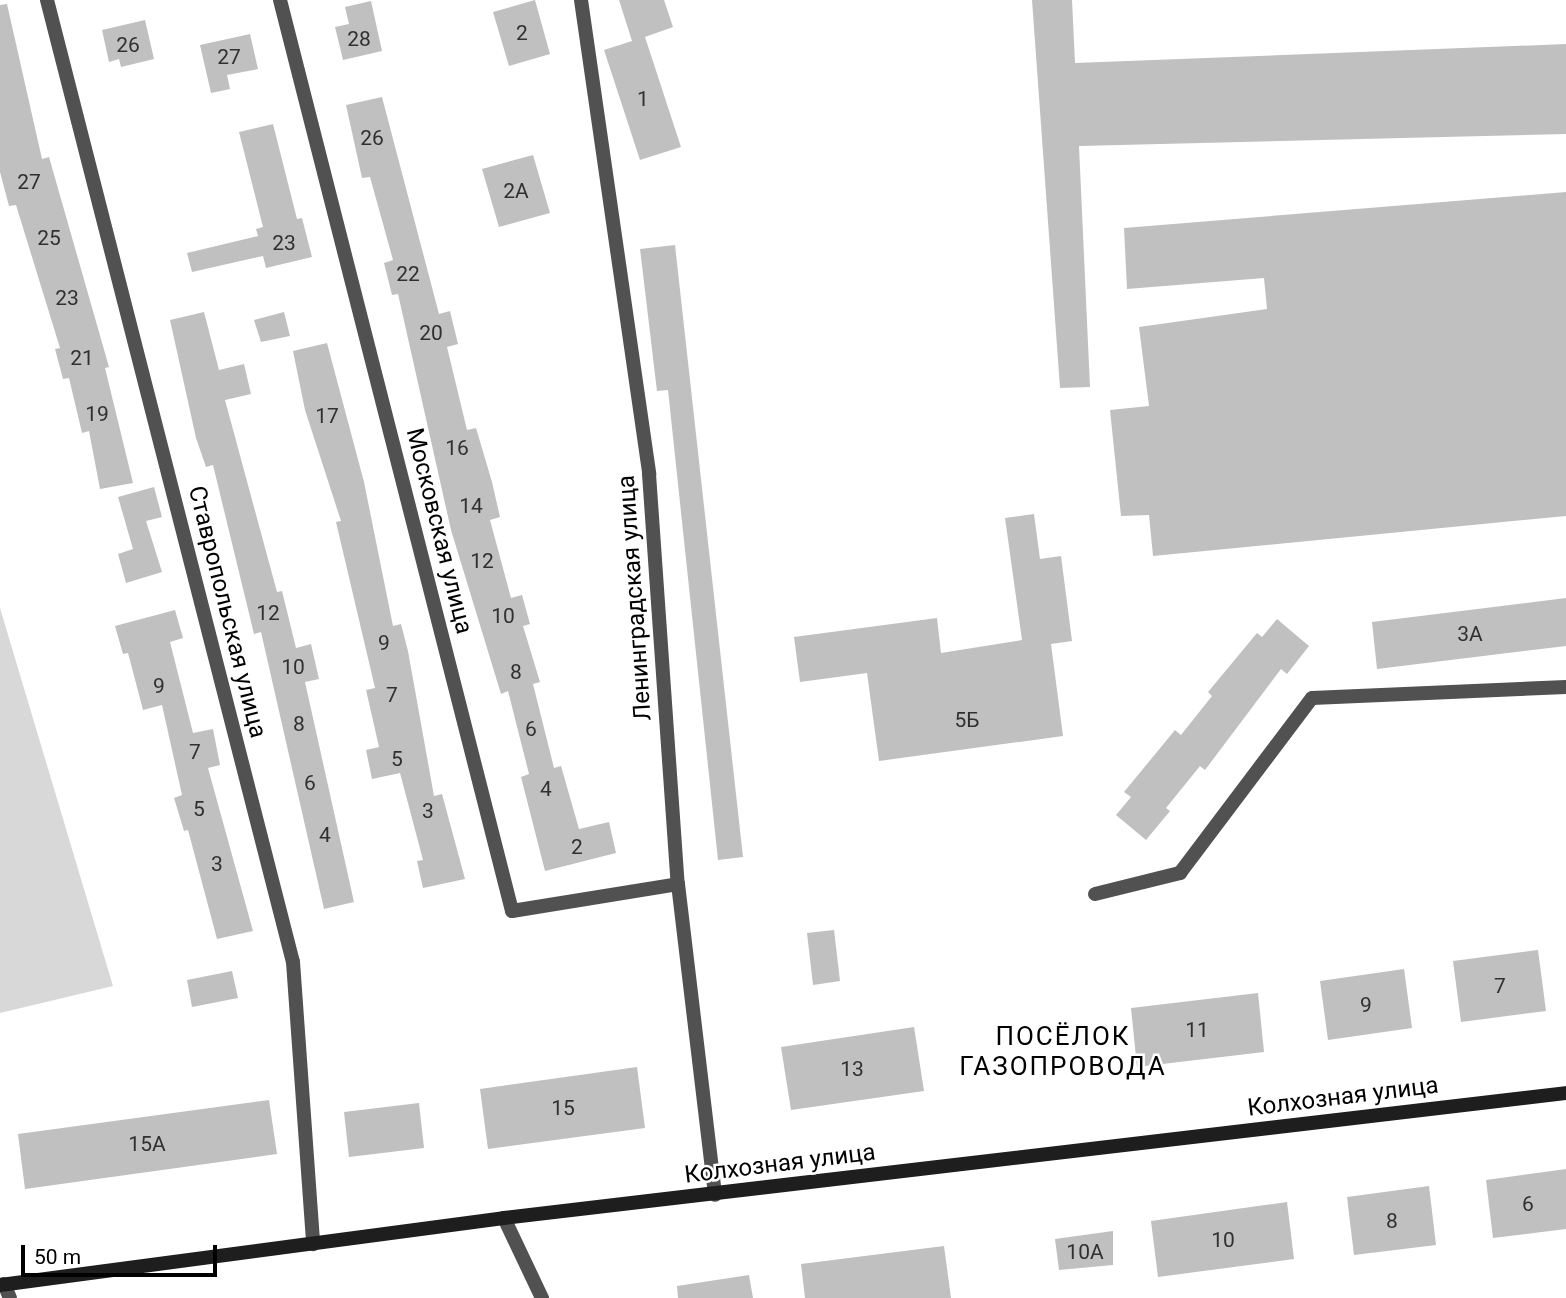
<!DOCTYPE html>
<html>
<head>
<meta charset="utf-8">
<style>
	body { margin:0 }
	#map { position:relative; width:1566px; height:1298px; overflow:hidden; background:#fff; font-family:Roboto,sans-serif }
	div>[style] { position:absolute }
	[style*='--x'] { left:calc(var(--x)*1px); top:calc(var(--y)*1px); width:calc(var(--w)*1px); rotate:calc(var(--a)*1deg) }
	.green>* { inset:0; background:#d8d8d8 }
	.building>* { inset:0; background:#c0c0c0 }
	.service>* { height:14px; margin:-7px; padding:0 7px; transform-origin:7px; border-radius:7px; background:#515151 }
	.minor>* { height:14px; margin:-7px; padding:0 7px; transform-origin:7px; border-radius:7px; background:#515151 }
	.secondary>* { height:14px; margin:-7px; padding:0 7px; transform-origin:7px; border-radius:7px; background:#1e1e1e }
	span { translate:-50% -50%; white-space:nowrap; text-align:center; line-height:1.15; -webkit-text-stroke:5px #fff; paint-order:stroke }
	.number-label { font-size:21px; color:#303030 }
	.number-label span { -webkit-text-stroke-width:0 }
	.street-label { font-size:24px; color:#000 }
	.neighbourhood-label { font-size:26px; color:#000; letter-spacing:2px }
	.scale { position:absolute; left:21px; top:1245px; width:196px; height:32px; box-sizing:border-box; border:4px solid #000; border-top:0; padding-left:9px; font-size:21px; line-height:24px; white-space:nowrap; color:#000; -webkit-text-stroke:5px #fff; paint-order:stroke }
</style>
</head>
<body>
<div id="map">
	<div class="green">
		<i style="clip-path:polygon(0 608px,113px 986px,0 1013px)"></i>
	</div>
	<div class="building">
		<i style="clip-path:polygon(535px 0,550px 54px,509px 66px,493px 12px)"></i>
		<i style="clip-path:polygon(619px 0,664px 0,673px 27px,645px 37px,681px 147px,640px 160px,604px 50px,632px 41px)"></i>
		<i style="clip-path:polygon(1032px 0,1072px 0,1075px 63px,1566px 44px,1566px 134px,1079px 146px,1090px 387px,1060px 388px)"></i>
		<i style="clip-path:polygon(371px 1px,382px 51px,343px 60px,335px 27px,349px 24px,345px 7px)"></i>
		<i style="clip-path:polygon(7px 4px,42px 159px,49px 157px,109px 367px,105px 368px,133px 483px,100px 489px,89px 431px,82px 433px,69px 378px,63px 379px,55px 349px,60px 348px,16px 205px,9px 206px,0 172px,0 5px)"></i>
		<i style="clip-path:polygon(145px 20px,154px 59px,121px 67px,119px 59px,109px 62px,102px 30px)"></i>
		<i style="clip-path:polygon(250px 34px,258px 69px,227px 75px,230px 89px,211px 93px,200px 45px)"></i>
		<i style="clip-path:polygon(382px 97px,439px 314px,450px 311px,458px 344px,447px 347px,467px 430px,476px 428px,492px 482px,500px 517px,490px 520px,511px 598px,522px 595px,530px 624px,523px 626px,540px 682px,533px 684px,554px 768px,561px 766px,579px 829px,609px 822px,616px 853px,545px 871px,521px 777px,529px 774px,508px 691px,501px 694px,451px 530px,398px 294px,392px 295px,384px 263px,393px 260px,370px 177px,362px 178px,346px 105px)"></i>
		<i style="clip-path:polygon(273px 124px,297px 219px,302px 218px,312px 257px,266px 268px,263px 256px,192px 272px,187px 253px,258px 236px,256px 229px,263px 227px,239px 132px)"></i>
		<i style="clip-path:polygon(533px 155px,550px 213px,499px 227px,482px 169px)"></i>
		<i style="clip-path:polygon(1566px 192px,1566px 516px,1153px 556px,1149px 515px,1121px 516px,1110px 410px,1149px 406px,1139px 327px,1267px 309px,1264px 278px,1127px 289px,1124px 228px)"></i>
		<i style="clip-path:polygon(675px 245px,743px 857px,718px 860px,668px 390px,657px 391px,640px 249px)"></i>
		<i style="clip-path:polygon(204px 312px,219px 370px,244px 364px,251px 394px,225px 400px,277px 592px,282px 591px,296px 648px,311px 644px,319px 679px,305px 682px,354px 902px,324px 909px,261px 632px,254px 634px,213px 465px,206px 467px,196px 438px,170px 320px)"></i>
		<i style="clip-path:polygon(284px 312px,290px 336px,261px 342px,254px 320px)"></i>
		<i style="clip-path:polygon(327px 343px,364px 482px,393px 626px,401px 624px,408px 651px,434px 796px,442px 794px,465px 879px,423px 888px,417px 861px,423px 860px,400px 773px,372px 779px,366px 750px,379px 747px,366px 690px,375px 688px,336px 522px,341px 521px,305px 410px,293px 351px)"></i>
		<i style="clip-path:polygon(154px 487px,162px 517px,146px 521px,162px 572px,126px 583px,118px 554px,133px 549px,118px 497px)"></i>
		<i style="clip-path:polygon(1034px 514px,1040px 559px,1061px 556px,1072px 641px,1051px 644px,1063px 736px,879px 761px,867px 673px,800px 682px,794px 637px,937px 618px,941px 653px,1022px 640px,1005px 518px)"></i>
		<i style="clip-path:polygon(1566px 598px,1566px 646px,1377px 669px,1372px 622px)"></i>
		<i style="clip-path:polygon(175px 610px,183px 638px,170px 642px,193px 733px,213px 729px,220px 765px,208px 768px,253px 931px,217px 939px,188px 830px,184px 831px,174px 798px,182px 795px,162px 705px,143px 710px,128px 653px,123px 654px,115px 626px)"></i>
		<i style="clip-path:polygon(1277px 619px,1309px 646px,1287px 674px,1281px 669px,1205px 770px,1200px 766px,1166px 808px,1170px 811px,1146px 840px,1116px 815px,1131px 797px,1124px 792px,1175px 730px,1181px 735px,1212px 696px,1208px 692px,1257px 633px,1262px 637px)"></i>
		<i style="clip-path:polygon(834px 930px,840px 981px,813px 985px,807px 933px)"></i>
		<i style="clip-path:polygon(1538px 950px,1546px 1011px,1461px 1022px,1453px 961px)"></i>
		<i style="clip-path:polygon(1404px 969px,1412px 1028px,1328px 1040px,1320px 981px)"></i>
		<i style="clip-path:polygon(232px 971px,238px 998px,192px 1007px,187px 980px)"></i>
		<i style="clip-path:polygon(1258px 993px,1264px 1052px,1137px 1067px,1131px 1008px)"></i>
		<i style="clip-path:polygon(914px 1027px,924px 1091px,791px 1110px,781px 1047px)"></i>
		<i style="clip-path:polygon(637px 1067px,645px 1128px,488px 1149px,480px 1089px)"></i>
		<i style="clip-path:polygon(269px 1100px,277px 1154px,25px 1189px,18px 1134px)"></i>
		<i style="clip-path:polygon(419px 1103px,424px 1148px,349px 1157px,344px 1112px)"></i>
		<i style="clip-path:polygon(1566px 1169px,1566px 1229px,1493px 1238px,1486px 1180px)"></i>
		<i style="clip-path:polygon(1429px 1186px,1436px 1245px,1354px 1255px,1347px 1197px)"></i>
		<i style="clip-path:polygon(1287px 1202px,1294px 1259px,1158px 1277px,1151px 1221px)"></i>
		<i style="clip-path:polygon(1113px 1231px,1113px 1265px,1059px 1270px,1055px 1239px)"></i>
		<i style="clip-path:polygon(944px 1246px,951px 1298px,805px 1298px,801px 1264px)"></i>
		<i style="clip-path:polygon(749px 1275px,753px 1298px,678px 1298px,677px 1286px)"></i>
	</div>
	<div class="service">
		<i style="--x:1095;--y:894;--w:88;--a:-13.9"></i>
		<i style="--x:1180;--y:873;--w:219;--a:-53"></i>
		<i style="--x:1312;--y:698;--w:254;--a:-2.5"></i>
	</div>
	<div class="minor">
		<i style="--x:47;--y:0;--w:993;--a:75.66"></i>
		<i style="--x:293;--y:962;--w:283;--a:85.9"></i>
		<i style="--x:280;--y:0;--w:940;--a:75.71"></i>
		<i style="--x:512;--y:911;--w:168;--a:-9.2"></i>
		<i style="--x:581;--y:0;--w:479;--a:81.8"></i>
		<i style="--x:649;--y:474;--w:411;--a:86"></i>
		<i style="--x:678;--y:884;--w:313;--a:83.2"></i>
		<i style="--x:504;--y:1218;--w:89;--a:64.6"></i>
		<i style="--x:4;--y:1284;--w:15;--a:67"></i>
	</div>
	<div class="secondary">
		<i style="--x:0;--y:1285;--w:508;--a:-7.57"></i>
		<i style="--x:504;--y:1218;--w:1069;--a:-6.71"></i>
	</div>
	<div class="number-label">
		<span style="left:522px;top:33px">2</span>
		<span style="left:359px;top:39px">28</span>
		<span style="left:128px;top:45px">26</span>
		<span style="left:229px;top:57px">27</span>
		<span style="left:643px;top:99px">1</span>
		<span style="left:372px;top:138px">26</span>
		<span style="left:29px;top:182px">27</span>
		<span style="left:516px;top:191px">2А</span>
		<span style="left:49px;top:238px">25</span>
		<span style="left:284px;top:243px">23</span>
		<span style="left:408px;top:274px">22</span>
		<span style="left:67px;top:298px">23</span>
		<span style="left:431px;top:333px">20</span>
		<span style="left:82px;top:358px">21</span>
		<span style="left:97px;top:414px">19</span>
		<span style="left:327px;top:416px">17</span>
		<span style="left:457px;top:448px">16</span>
		<span style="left:471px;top:506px">14</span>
		<span style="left:482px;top:561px">12</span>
		<span style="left:268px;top:613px">12</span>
		<span style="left:503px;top:616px">10</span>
		<span style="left:1470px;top:634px">3А</span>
		<span style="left:384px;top:643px">9</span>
		<span style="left:293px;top:667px">10</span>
		<span style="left:516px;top:672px">8</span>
		<span style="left:159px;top:686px">9</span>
		<span style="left:392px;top:695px">7</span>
		<span style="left:967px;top:720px">5Б</span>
		<span style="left:299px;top:724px">8</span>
		<span style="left:531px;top:729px">6</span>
		<span style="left:195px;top:752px">7</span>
		<span style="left:397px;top:759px">5</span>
		<span style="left:310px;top:783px">6</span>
		<span style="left:546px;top:789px">4</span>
		<span style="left:199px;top:809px">5</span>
		<span style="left:428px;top:811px">3</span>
		<span style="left:325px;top:835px">4</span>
		<span style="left:577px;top:847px">2</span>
		<span style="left:217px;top:864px">3</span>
		<span style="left:1500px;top:986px">7</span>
		<span style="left:1366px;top:1005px">9</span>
		<span style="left:1197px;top:1030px">11</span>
		<span style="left:852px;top:1069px">13</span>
		<span style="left:563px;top:1108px">15</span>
		<span style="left:147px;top:1144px">15А</span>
		<span style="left:1528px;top:1204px">6</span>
		<span style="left:1392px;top:1221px">8</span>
		<span style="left:1223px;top:1240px">10</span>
		<span style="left:1085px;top:1252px">10А</span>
	</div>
	<div class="street-label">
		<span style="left:439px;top:531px;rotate:76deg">Московская улица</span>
		<span style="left:635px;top:598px;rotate:-94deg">Ленинградская улица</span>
		<span style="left:227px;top:612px;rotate:76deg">Ставропольская улица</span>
		<span style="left:1343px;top:1097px;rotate:-7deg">Колхозная улица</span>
		<span style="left:780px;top:1164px;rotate:-7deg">Колхозная улица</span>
	</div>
	<div class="neighbourhood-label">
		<span style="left:1063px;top:1052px">ПОСЁЛОК<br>ГАЗОПРОВОДА</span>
	</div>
	<div class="scale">50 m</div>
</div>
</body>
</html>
